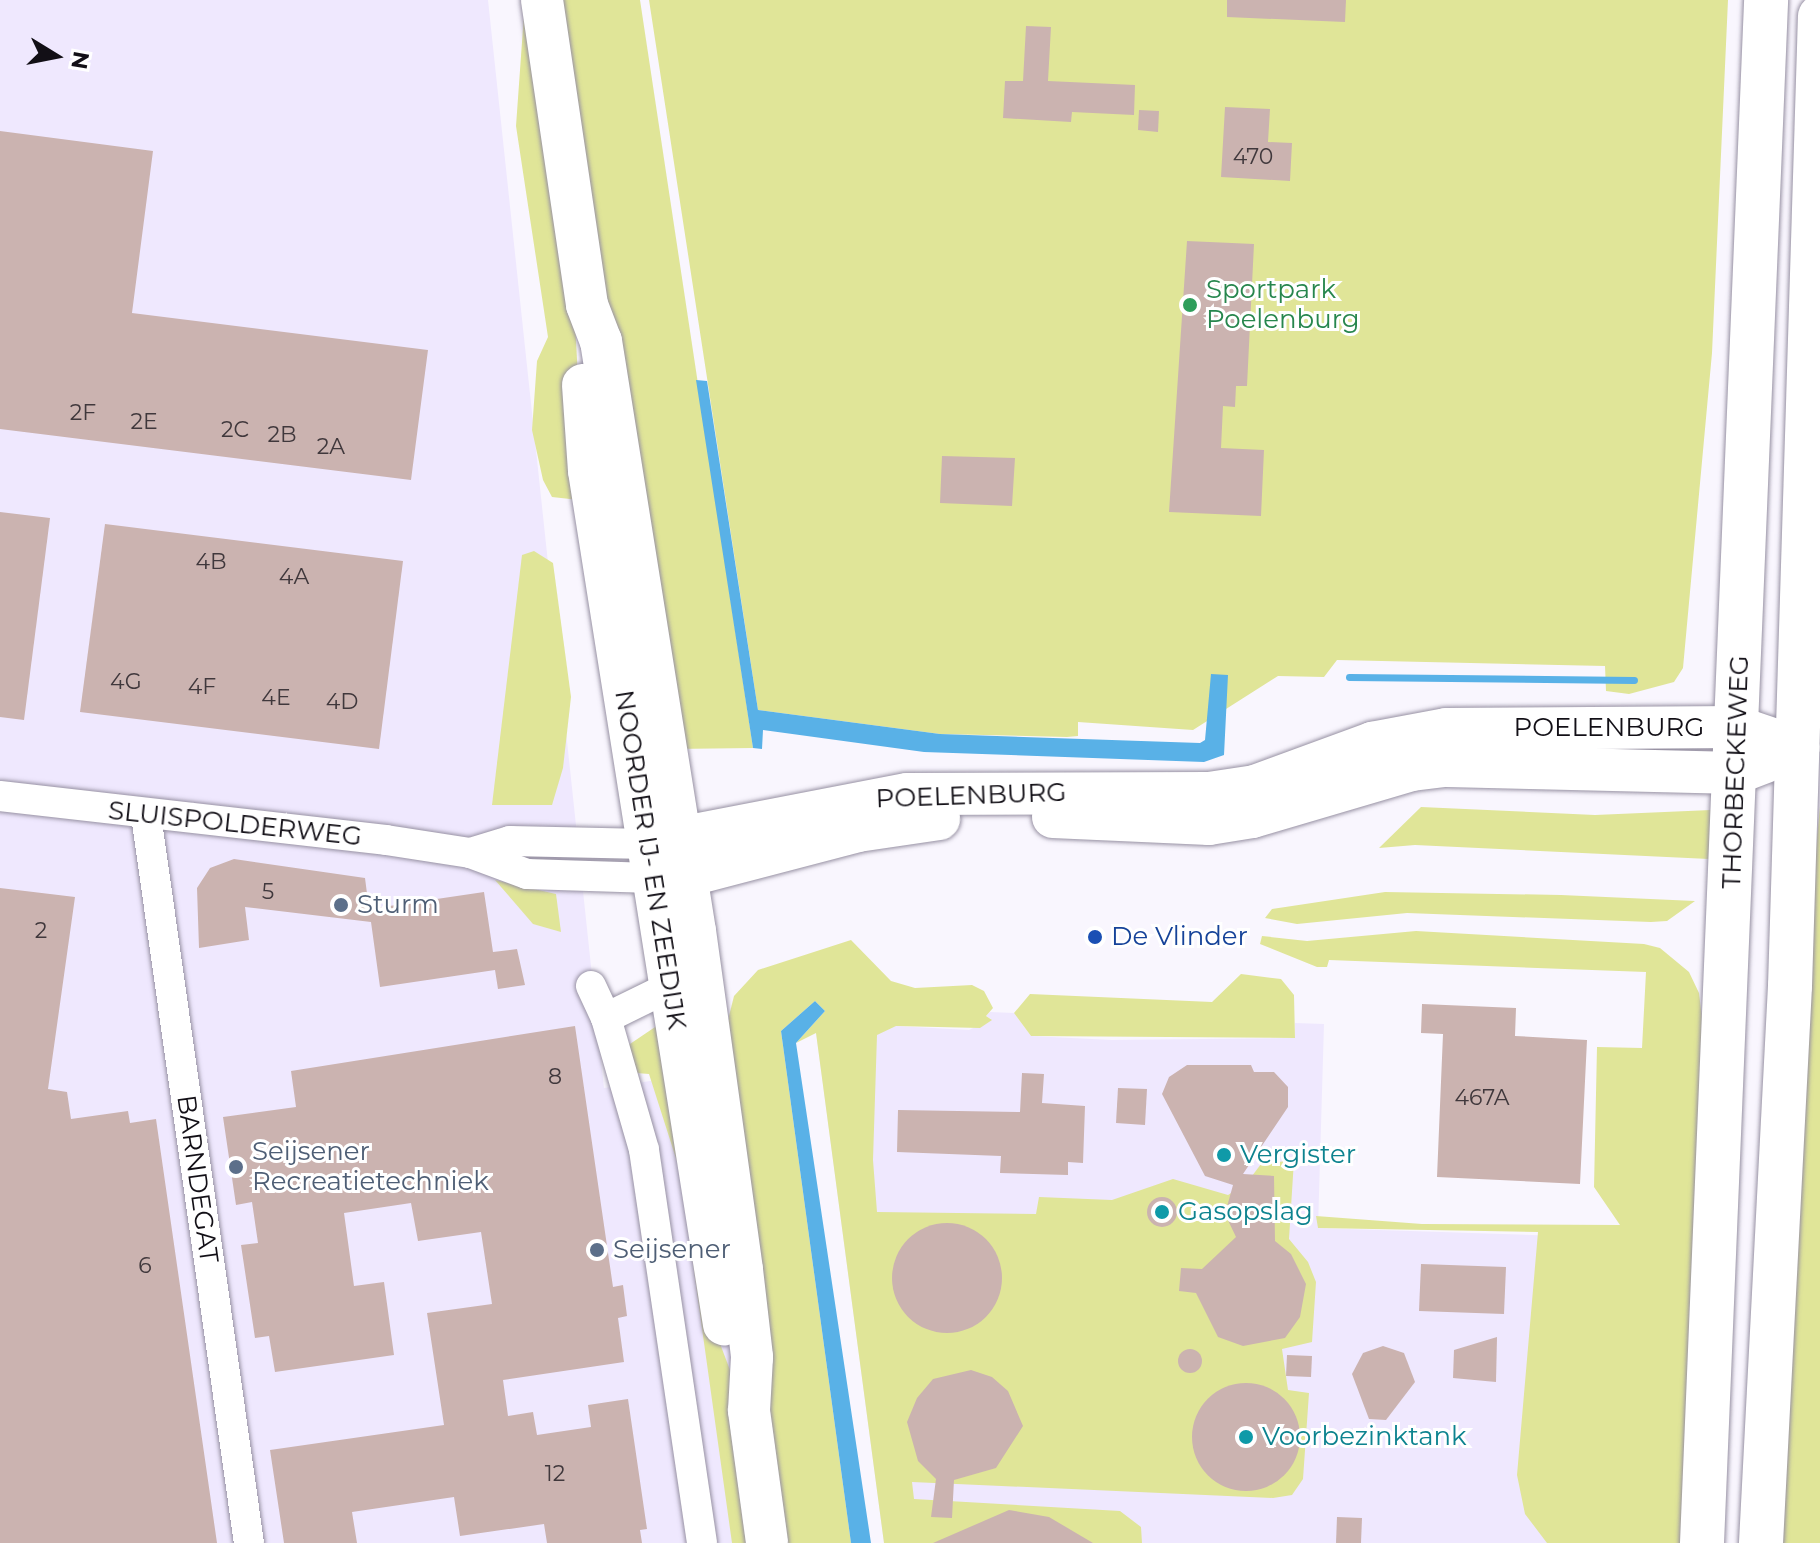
<!DOCTYPE html>
<html>
<head>
<meta charset="utf-8">
<style>
	body { margin:0 }
	#map { position:relative; width:1820px; height:1543px; overflow:hidden; background:#f9f6fe; font-family:Montserrat,sans-serif }
	div>[style] { position:absolute }
	[style*='--x'] { left:calc(var(--x)*1px); top:calc(var(--y)*1px); width:calc(var(--w)*1px); rotate:calc(var(--a)*1deg) }
	.built>* { inset:0; background:#efe8fe }
	.green>* { inset:0; background:#e0e598 }
	.water>* { inset:0; background:#59b1e7 }
	.stream>* { height:7px; margin:-3.5px; padding:0 3.5px; transform-origin:3.5px; border-radius:3.5px; background:#59b1e7 }
	.building>* { inset:0; background:#cbb3b0 }
	.round { border-radius:50% }
	.roads { filter:drop-shadow(0 0 2px #9791a3) drop-shadow(0 0 2px #9791a3) }
	.street>* { height:30px; margin:-15px; padding:0 15px; transform-origin:15px; border-radius:15px; background:#fff }
	.secondary>* { height:42px; margin:-21px; padding:0 21px; transform-origin:21px; border-radius:21px; background:#fff }
	.primary>* { height:44px; margin:-22px; padding:0 22px; transform-origin:22px; border-radius:22px; background:#fff }
	.dots>* { width:22px; height:22px; translate:-50% -50%; box-sizing:border-box; border:4px solid #fff; border-radius:50% }
	span { translate:-50% -50%; white-space:nowrap; text-align:center; line-height:1.15; -webkit-text-stroke:6px #fff; paint-order:stroke }
	.number-label { font-size:22px; color:#40383c }
	.number-label span { -webkit-text-stroke-width:0 }
	.leisure-label { font-size:26px; color:#27864d }
	.left { translate:0 -50%; text-align:left }
	.street-label { font-size:26px; color:#120f16 }
	.service-label { font-size:26px; color:#4e5e75 }
	.transit-label { font-size:26px; color:#164399 }
	.culture-label { font-size:26px; color:#0d838f }
	.north { position:absolute; left:16px; top:16px; width:80px; height:80px; -webkit-text-stroke:6px #fff; paint-order:stroke; rotate:100deg; font-size:22px; font-weight:700; line-height:32px; text-align:center; color:#120f16 }
	.north::after { content:''; display:block; margin:auto; width:28px; height:36px; background:#120f16; clip-path:polygon(50% 0,100% 100%,50% 72%,0 100%) }
</style>
</head>
<body>
<div id="map">
	<div class="built">
		<i style="clip-path:polygon(0 0,488px 0,604px 1088px,742px 1067px,807px 1543px,0 1543px)"></i>
		<i style="clip-path:polygon(990px 1012px,1014px 1013px,1031px 1036px,1112px 1040px,1295px 1038px,1295px 1023px,1324px 1024px,1318px 1228px,1625px 1238px,1612px 1543px,884px 1543px,816px 1032px,896px 1026px,969px 1030px,991px 1019px,986px 1016px)"></i>
	</div>
	<div class="green">
		<i style="clip-path:polygon(525px 0,574px 302px,584px 494px,579px 500px,552px 497px,543px 480px,532px 430px,537px 361px,548px 337px,516px 126px)"></i>
		<i style="clip-path:polygon(555px 0,640px 0,753px 748px,673px 749px)"></i>
		<i style="clip-path:polygon(649px 0,1728px 0,1712px 353px,1683px 668px,1674px 682px,1629px 694px,1606px 691px,1605px 666px,1337px 660px,1324px 677px,1278px 676px,1193px 730px,1078px 722px,1078px 736px,1067px 737px,940px 734px,758px 710px)"></i>
		<i style="clip-path:polygon(534px 551px,553px 563px,571px 697px,563px 768px,552px 805px,492px 805px,522px 555px)"></i>
		<i style="clip-path:polygon(1820px 806px,1820px 1543px,1770px 1543px,1816px 848px)"></i>
		<i style="clip-path:polygon(1421px 807px,1595px 815px,1711px 810px,1709px 859px,1415px 845px,1379px 848px)"></i>
		<i style="clip-path:polygon(495px 880px,556px 894px,561px 932px,533px 924px)"></i>
		<i style="clip-path:polygon(1385px 892px,1561px 895px,1695px 901px,1667px 921px,1651px 922px,1407px 913px,1297px 924px,1265px 918px,1272px 909px)"></i>
		<i style="clip-path:polygon(1416px 931px,1644px 944px,1660px 948px,1689px 972px,1699px 993px,1703px 1026px,1681px 1543px,1547px 1543px,1525px 1514px,1517px 1475px,1538px 1232px,1318px 1228px,1316px 1216px,1422px 1224px,1620px 1225px,1594px 1187px,1597px 1047px,1642px 1048px,1646px 972px,1329px 960px,1327px 967px,1317px 967px,1260px 944px,1262px 936px,1307px 941px)"></i>
		<i style="clip-path:polygon(851px 940px,891px 981px,915px 988px,972px 985px,984px 991px,993px 1008px,986px 1016px,992px 1020px,980px 1028px,896px 1026px,877px 1035px,873px 1160px,877px 1212px,1036px 1214px,1039px 1197px,1112px 1200px,1173px 1179px,1228px 1195px,1246px 1184px,1261px 1164px,1294px 1160px,1289px 1239px,1308px 1262px,1316px 1282px,1312px 1342px,1282px 1349px,1288px 1390px,1309px 1393px,1303px 1479px,1292px 1495px,1273px 1498px,912px 1482px,914px 1499px,1120px 1511px,1141px 1527px,1142px 1543px,884px 1543px,816px 1033px,796px 1043px,825px 1011px,815px 1001px,781px 1031px,851px 1543px,780px 1543px,727px 1024px,734px 996px,758px 970px)"></i>
		<i style="clip-path:polygon(1241px 974px,1281px 979px,1294px 995px,1295px 1038px,1031px 1036px,1014px 1013px,1030px 994px,1212px 1002px)"></i>
		<i style="clip-path:polygon(661px 1023px,719px 1341px,730px 1370px,751px 1543px,732px 1543px,680px 1171px,649px 1074px,636px 1073px,627px 1046px)"></i>
	</div>
	<div class="water">
		<i style="clip-path:polygon(696px 380px,707px 381px,758px 710px,940px 734px,1200px 743px,1205px 740px,1211px 674px,1228px 675px,1224px 755px,1204px 762px,924px 752px,763px 730px,762px 749px,753px 748px)"></i>
		<i style="clip-path:polygon(815px 1001px,825px 1011px,796px 1043px,871px 1543px,851px 1543px,781px 1031px)"></i>
	</div>
	<div class="stream">
		<i style="--x:1349;--y:677;--w:285;--a:0.6"></i>
	</div>
	<div class="building">
		<i style="clip-path:polygon(1227px 0,1346px 0,1345px 22px,1227px 17px)"></i>
		<i style="clip-path:polygon(1026px 26px,1051px 27px,1048px 81px,1135px 85px,1134px 115px,1072px 112px,1071px 122px,1003px 118px,1005px 81px,1023px 81px)"></i>
		<i style="clip-path:polygon(1225px 107px,1270px 109px,1268px 142px,1292px 143px,1290px 181px,1221px 177px)"></i>
		<i style="clip-path:polygon(1139px 110px,1159px 111px,1158px 132px,1138px 130px)"></i>
		<i style="clip-path:polygon(0 131px,153px 151px,132px 313px,428px 350px,411px 480px,0 429px)"></i>
		<i style="clip-path:polygon(1187px 241px,1254px 244px,1247px 386px,1236px 386px,1235px 407px,1223px 406px,1221px 448px,1264px 450px,1261px 516px,1169px 512px)"></i>
		<i style="clip-path:polygon(942px 456px,1015px 458px,1012px 506px,940px 503px)"></i>
		<i style="clip-path:polygon(0 512px,50px 518px,24px 720px,0 717px)"></i>
		<i style="clip-path:polygon(105px 524px,403px 561px,379px 749px,80px 712px)"></i>
		<i style="clip-path:polygon(234px 859px,365px 878px,369px 909px,484px 892px,493px 952px,517px 949px,525px 985px,498px 989px,495px 970px,380px 987px,371px 922px,245px 907px,249px 940px,199px 948px,197px 888px,210px 868px)"></i>
		<i style="clip-path:polygon(0 888px,75px 897px,48px 1089px,67px 1092px,71px 1119px,128px 1111px,130px 1123px,156px 1119px,217px 1543px,0 1543px)"></i>
		<i style="clip-path:polygon(1422px 1004px,1516px 1008px,1515px 1036px,1587px 1040px,1580px 1184px,1437px 1177px,1443px 1034px,1421px 1033px)"></i>
		<i style="clip-path:polygon(575px 1026px,613px 1287px,623px 1285px,627px 1316px,618px 1318px,624px 1362px,503px 1380px,508px 1416px,533px 1412px,537px 1435px,591px 1427px,588px 1405px,628px 1399px,647px 1529px,640px 1530px,642px 1543px,547px 1543px,544px 1524px,460px 1536px,454px 1497px,352px 1512px,357px 1543px,284px 1543px,270px 1450px,444px 1425px,427px 1313px,492px 1304px,481px 1232px,418px 1241px,411px 1203px,344px 1213px,354px 1286px,384px 1282px,394px 1355px,275px 1372px,269px 1336px,255px 1338px,241px 1245px,258px 1243px,252px 1202px,236px 1205px,223px 1117px,296px 1107px,291px 1071px)"></i>
		<i style="clip-path:polygon(1187px 1065px,1251px 1065px,1254px 1072px,1274px 1072px,1288px 1087px,1288px 1107px,1243px 1174px,1274px 1176px,1275px 1241px,1291px 1254px,1306px 1284px,1300px 1317px,1285px 1338px,1243px 1346px,1218px 1337px,1196px 1293px,1179px 1291px,1181px 1268px,1202px 1269px,1236px 1237px,1225px 1214px,1233px 1185px,1205px 1176px,1162px 1094px,1169px 1077px)"></i>
		<i style="clip-path:polygon(1022px 1073px,1044px 1074px,1042px 1103px,1085px 1106px,1083px 1163px,1068px 1162px,1068px 1175px,1000px 1173px,1001px 1156px,897px 1152px,898px 1110px,1020px 1112px)"></i>
		<i style="clip-path:polygon(1118px 1088px,1147px 1089px,1145px 1125px,1116px 1123px)"></i>
		<i class="round" style="left:1147px;top:1197px;width:30px;height:30px"></i>
		<i class="round" style="left:892px;top:1223px;width:110px;height:110px"></i>
		<i style="clip-path:polygon(1421px 1264px,1506px 1267px,1504px 1314px,1419px 1311px)"></i>
		<i style="clip-path:polygon(1497px 1337px,1496px 1382px,1453px 1378px,1454px 1350px)"></i>
		<i style="clip-path:polygon(1383px 1346px,1404px 1353px,1415px 1382px,1386px 1420px,1369px 1419px,1352px 1374px,1363px 1353px)"></i>
		<i class="round" style="left:1178px;top:1349px;width:24px;height:24px"></i>
		<i style="clip-path:polygon(1287px 1355px,1312px 1356px,1311px 1377px,1286px 1376px)"></i>
		<i style="clip-path:polygon(971px 1370px,992px 1377px,1008px 1391px,1023px 1426px,996px 1468px,954px 1480px,952px 1518px,931px 1517px,936px 1479px,918px 1461px,907px 1422px,917px 1398px,933px 1379px)"></i>
		<i class="round" style="left:1192px;top:1383px;width:108px;height:108px"></i>
		<i style="clip-path:polygon(1009px 1510px,1049px 1517px,1093px 1543px,933px 1543px)"></i>
		<i style="clip-path:polygon(1337px 1517px,1362px 1518px,1361px 1543px,1336px 1543px)"></i>
	</div>
	<div class="roads">
		<div class="street">
			<i style="--x:0;--y:796;--w:388;--a:6.5"></i>
			<i style="--x:386;--y:840;--w:85;--a:8.8"></i>
			<i style="--x:470;--y:853;--w:61;--a:20.2"></i>
			<i style="--x:527;--y:874;--w:125;--a:1.8"></i>
			<i style="--x:146;--y:815;--w:735;--a:81.95"></i>
			<i style="--x:470;--y:853;--w:42;--a:-16.7"></i>
			<i style="--x:510;--y:841;--w:137;--a:1.3"></i>
			<i style="--x:591;--y:986;--w:35;--a:65"></i>
			<i style="--x:606;--y:1018;--w:137;--a:73.9"></i>
			<i style="--x:644;--y:1150;--w:397;--a:81.6"></i>
			<i style="--x:606;--y:1018;--w:70;--a:-26.2"></i>
		</div>
		<div class="secondary">
			<i style="--x:542;--y:0;--w:308;--a:81.6"></i>
			<i style="--x:587;--y:305;--w:39;--a:69"></i>
			<i style="--x:601;--y:341;--w:597;--a:80.95"></i>
			<i style="--x:695;--y:931;--w:342;--a:82.1"></i>
			<i style="--x:742;--y:1270;--w:88;--a:83.4"></i>
			<i style="--x:752;--y:1357;--w:54;--a:93.2"></i>
			<i style="--x:749;--y:1411;--w:133;--a:82.2"></i>
			<i style="--x:583;--y:385;--w:86;--a:86"></i>
			<i style="--x:589;--y:471;--w:864;--a:81.01"></i>
			<i style="--x:1053;--y:817;--w:156;--a:2.6"></i>
			<i style="--x:1209;--y:824;--w:44;--a:-9.2"></i>
			<i style="--x:1252;--y:817;--w:167;--a:-16.4"></i>
			<i style="--x:1412;--y:770;--w:35;--a:-7"></i>
			<i style="--x:1447;--y:766;--w:290;--a:1.4"></i>
			<i style="--x:1737;--y:773;--w:30;--a:-21"></i>
			<i style="--x:647;--y:844;--w:265;--a:-10.9"></i>
			<i style="--x:907;--y:794;--w:302;--a:-0.2"></i>
			<i style="--x:1209;--y:793;--w:47;--a:-8.7"></i>
			<i style="--x:1255;--y:786;--w:125;--a:-20.2"></i>
			<i style="--x:1372;--y:743;--w:75;--a:-10.7"></i>
			<i style="--x:1446;--y:729;--w:291;--a:-0.4"></i>
			<i style="--x:1737;--y:727;--w:65;--a:18.7"></i>
			<i style="--x:652;--y:878;--w:46;--a:-6.2"></i>
			<i style="--x:698;--y:873;--w:165;--a:-14.7"></i>
			<i style="--x:858;--y:831;--w:82;--a:-8.4"></i>
		</div>
		<div class="primary">
			<i style="--x:1702;--y:1543;--w:1544;--a:-87.62"></i>
			<i style="--x:1761;--y:1543;--w:558;--a:-87.02"></i>
			<i style="--x:1790;--y:986;--w:970;--a:-88.23"></i>
		</div>
	</div>
	<div class="dots">
		<i style="left:1190px;top:305px;background:#2e9e5b"></i>
		<i style="left:341px;top:905px;background:#5c6f8a"></i>
		<i style="left:1095px;top:937px;background:#1a4fb4"></i>
		<i style="left:1224px;top:1155px;background:#0f9aa8"></i>
		<i style="left:236px;top:1167px;background:#5c6f8a"></i>
		<i style="left:1162px;top:1212px;background:#0f9aa8"></i>
		<i style="left:597px;top:1250px;background:#5c6f8a"></i>
		<i style="left:1246px;top:1437px;background:#0f9aa8"></i>
	</div>
	<div class="number-label">
		<span style="left:1253px;top:157px">470</span>
		<span style="left:83px;top:413px">2F</span>
		<span style="left:144px;top:422px">2E</span>
		<span style="left:235px;top:430px">2C</span>
		<span style="left:282px;top:435px">2B</span>
		<span style="left:331px;top:447px">2A</span>
		<span style="left:211px;top:562px">4B</span>
		<span style="left:294px;top:577px">4A</span>
		<span style="left:126px;top:682px">4G</span>
		<span style="left:202px;top:687px">4F</span>
		<span style="left:276px;top:698px">4E</span>
		<span style="left:342px;top:702px">4D</span>
		<span style="left:268px;top:892px">5</span>
		<span style="left:41px;top:931px">2</span>
		<span style="left:555px;top:1077px">8</span>
		<span style="left:1482px;top:1098px">467A</span>
		<span style="left:145px;top:1266px">6</span>
		<span style="left:555px;top:1474px">12</span>
	</div>
	<div class="leisure-label">
		<span class="left" style="left:1206px;top:305px">Sportpark<br>Poelenburg</span>
	</div>
	<div class="street-label">
		<span style="left:1609px;top:728px">POELENBURG</span>
		<span style="left:1736px;top:772px;rotate:-88deg">THORBECKEWEG</span>
		<span style="left:971px;top:796px;rotate:-2deg">POELENBURG</span>
		<span style="left:235px;top:824px;rotate:6deg">SLUISPOLDERWEG</span>
		<span style="left:650px;top:860px;rotate:81deg">NOORDER IJ- EN ZEEDIJK</span>
		<span style="left:197px;top:1179px;rotate:82deg">BARNDEGAT</span>
	</div>
	<div class="service-label">
		<span class="left" style="left:357px;top:905px">Sturm</span>
		<span class="left" style="left:252px;top:1167px">Seijsener<br>Recreatietechniek</span>
		<span class="left" style="left:613px;top:1250px">Seijsener</span>
	</div>
	<div class="transit-label">
		<span class="left" style="left:1111px;top:937px">De Vlinder</span>
	</div>
	<div class="culture-label">
		<span class="left" style="left:1240px;top:1155px">Vergister</span>
		<span class="left" style="left:1178px;top:1212px">Gasopslag</span>
		<span class="left" style="left:1262px;top:1437px">Voorbezinktank</span>
	</div>
	<div class="north">N</div>
</div>
</body>
</html>
